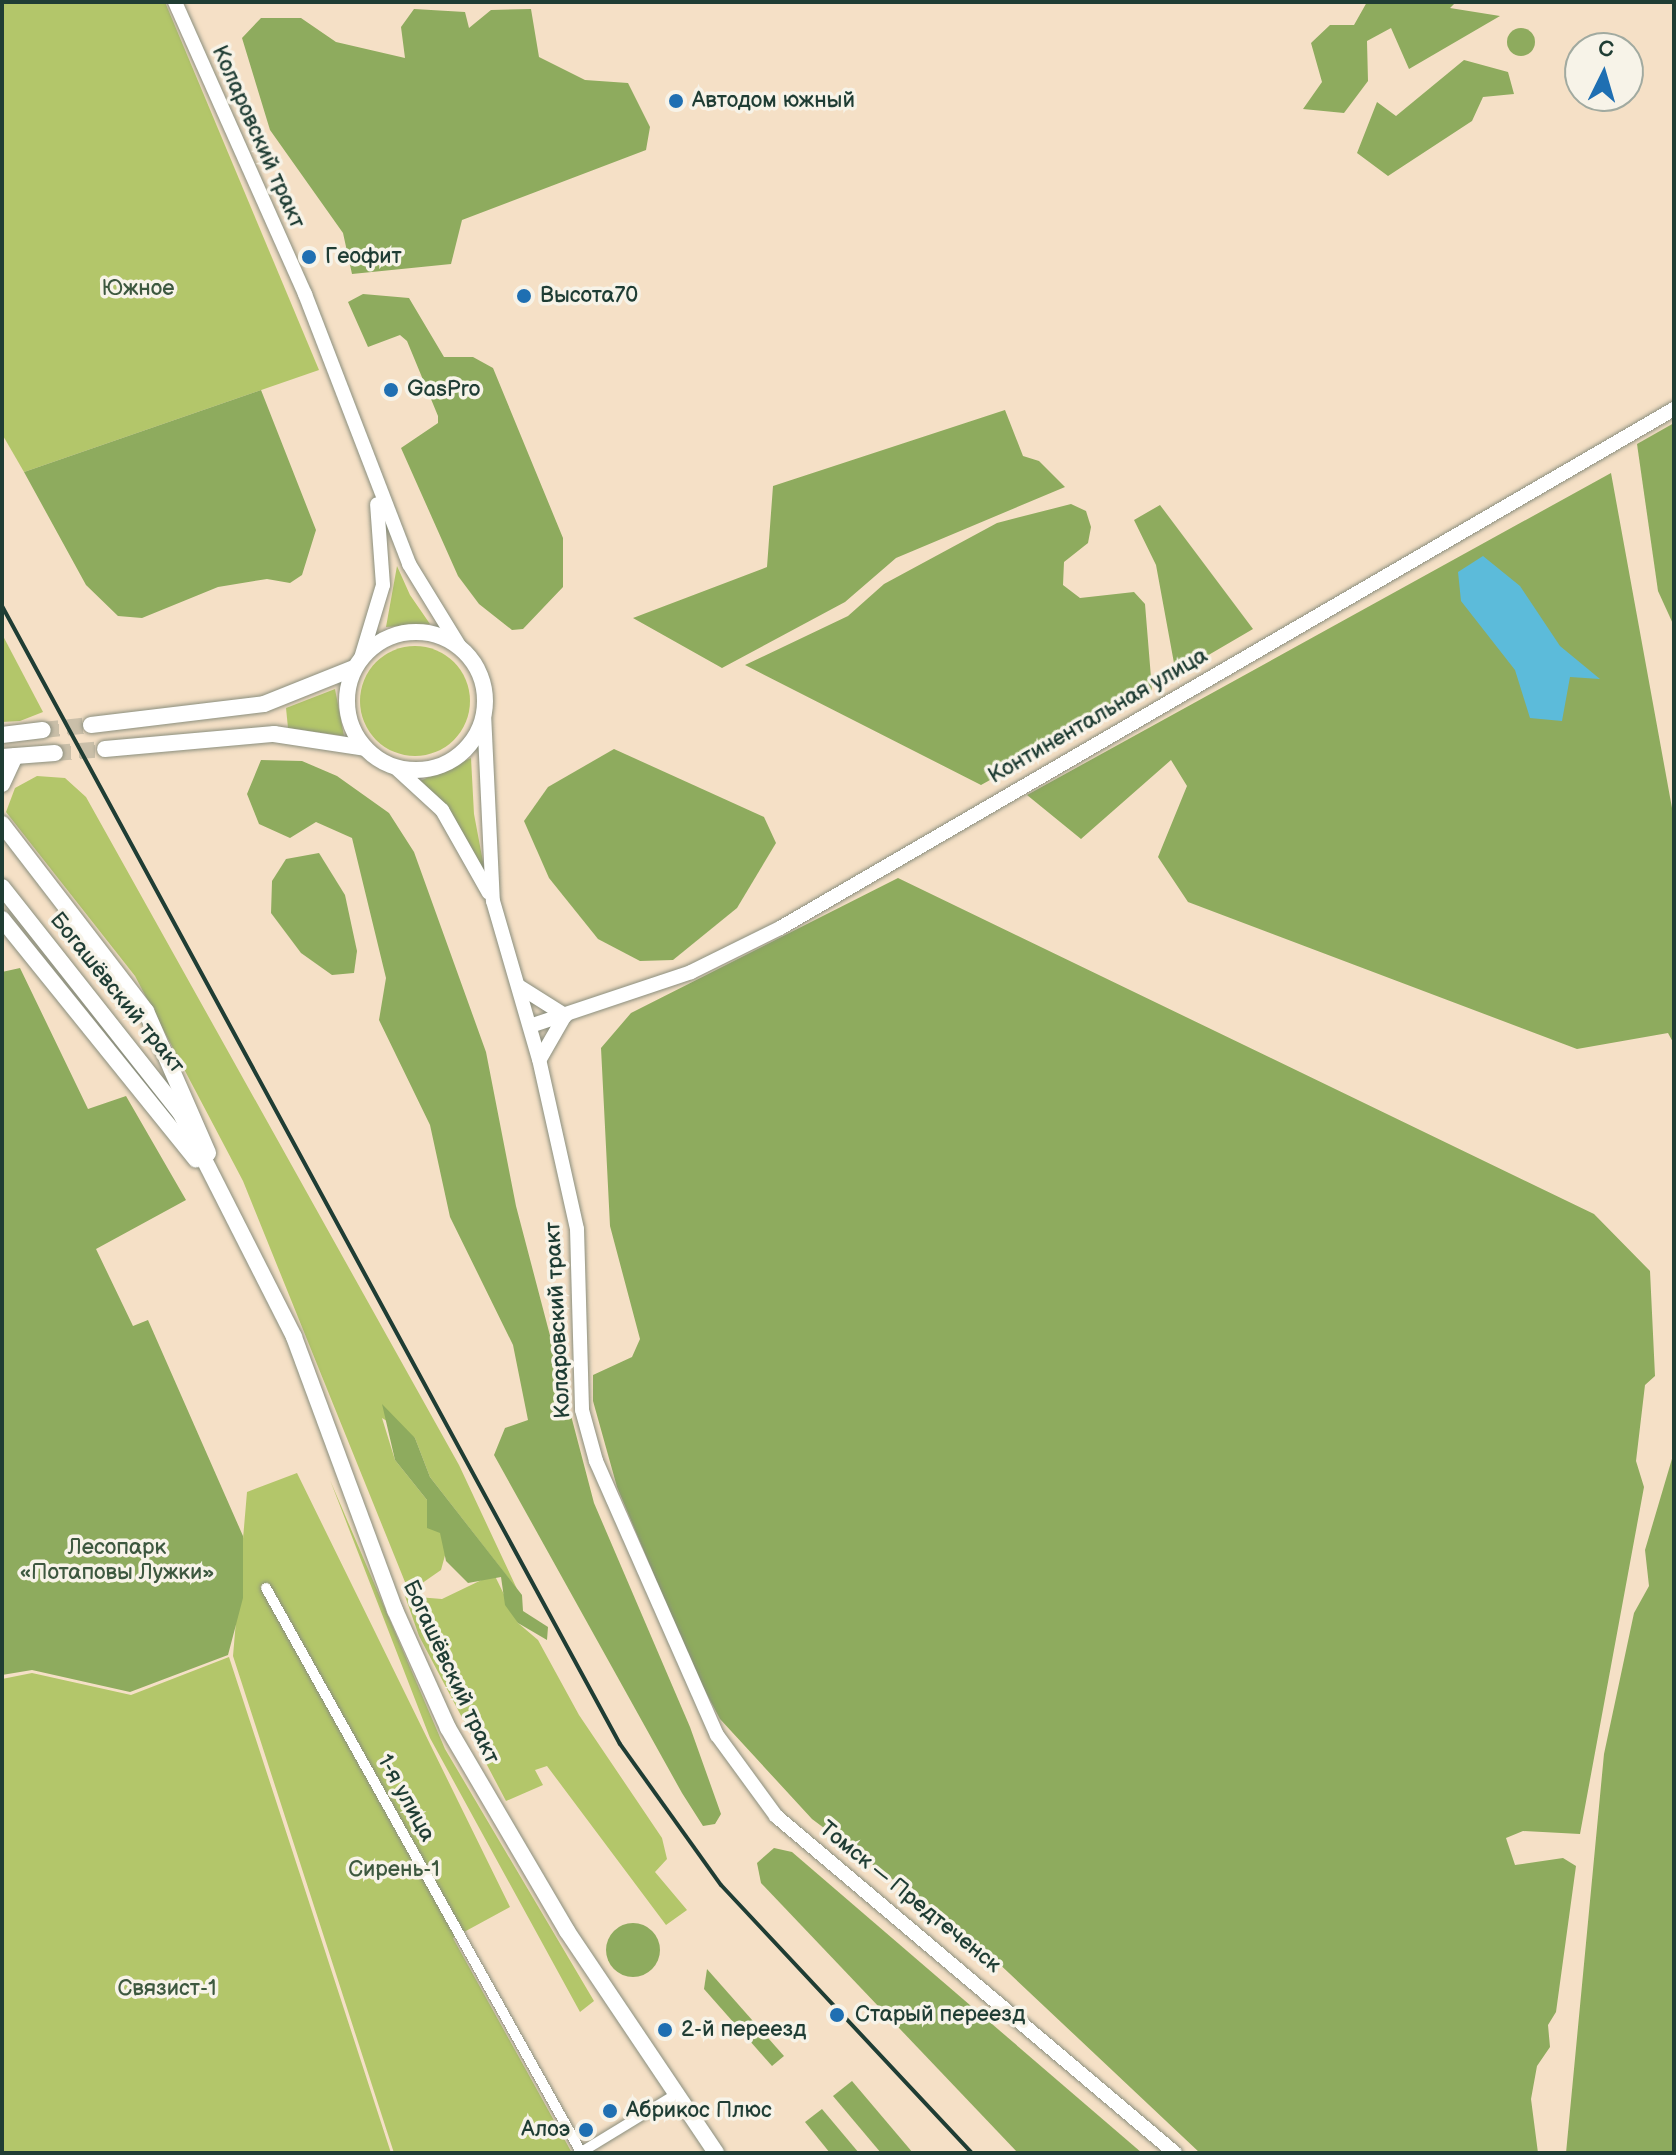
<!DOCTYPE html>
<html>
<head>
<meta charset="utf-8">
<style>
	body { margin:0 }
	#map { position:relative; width:1676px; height:2155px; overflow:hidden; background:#f5e0c6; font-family:"Balsamiq Sans",sans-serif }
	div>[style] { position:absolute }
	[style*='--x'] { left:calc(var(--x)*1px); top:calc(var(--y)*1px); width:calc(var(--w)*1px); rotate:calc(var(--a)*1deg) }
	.green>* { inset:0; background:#b3c66a }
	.round { border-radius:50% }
	.forest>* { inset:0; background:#8eab5e }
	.water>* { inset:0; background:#5cbbda }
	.primary-tunnel>* { height:16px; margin-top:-8px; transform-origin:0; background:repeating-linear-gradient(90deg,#cabfa9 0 16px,transparent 0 24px) }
	.roads { filter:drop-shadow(0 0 2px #8a8e7d) drop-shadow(0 0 2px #8a8e7d) }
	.street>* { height:10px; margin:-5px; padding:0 5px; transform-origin:5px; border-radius:5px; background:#fff }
	.secondary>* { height:14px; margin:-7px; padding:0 7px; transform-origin:7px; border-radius:7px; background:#fff }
	.primary>* { height:16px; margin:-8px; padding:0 8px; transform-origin:8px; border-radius:8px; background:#fff }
	.primary>.ring { margin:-8px; padding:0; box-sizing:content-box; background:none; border:16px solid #fff; border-radius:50% }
	.rail>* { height:4px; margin:-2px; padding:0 2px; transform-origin:2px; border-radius:2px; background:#1f3d34 }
	.dots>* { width:22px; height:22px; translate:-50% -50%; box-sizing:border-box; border:4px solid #f7f3e8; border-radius:50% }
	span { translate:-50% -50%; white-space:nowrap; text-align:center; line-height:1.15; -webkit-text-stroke:7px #f7f3e8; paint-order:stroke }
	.poi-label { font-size:22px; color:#1f3d34 }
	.left { translate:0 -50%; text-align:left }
	.right { translate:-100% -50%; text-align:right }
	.street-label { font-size:22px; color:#1f3d34 }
	.park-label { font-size:22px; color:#3d583f }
	.frame { position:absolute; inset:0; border:4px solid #1f3d34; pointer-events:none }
	.north { position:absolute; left:1564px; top:32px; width:80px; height:80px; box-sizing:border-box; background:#f7f3e8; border:2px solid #a1aaa0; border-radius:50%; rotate:5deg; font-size:22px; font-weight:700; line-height:32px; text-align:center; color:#1f3d34 }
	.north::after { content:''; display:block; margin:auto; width:28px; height:36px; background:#1f6fb2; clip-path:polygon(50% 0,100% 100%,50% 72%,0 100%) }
</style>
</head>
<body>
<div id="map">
	<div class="green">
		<i style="clip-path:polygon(2px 2px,165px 2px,319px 370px,24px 472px,2px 434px)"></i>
		<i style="clip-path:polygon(397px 566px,410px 595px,430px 624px,386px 627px)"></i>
		<i style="clip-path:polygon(2px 634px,43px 712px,20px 721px,2px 722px)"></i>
		<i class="round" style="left:360px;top:646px;width:110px;height:110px"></i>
		<i style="clip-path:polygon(335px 689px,344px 736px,288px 728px,286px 708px)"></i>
		<i style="clip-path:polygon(471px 758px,474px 814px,486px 878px,456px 821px,420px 781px)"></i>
		<i style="clip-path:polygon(37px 776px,65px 778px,86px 797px,459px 1465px,517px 1589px,430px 1477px,415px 1438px,382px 1418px,395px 1460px,427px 1500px,447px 1548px,441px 1570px,418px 1586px,405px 1582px,243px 1181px,135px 976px,6px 812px,15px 788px)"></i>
		<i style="clip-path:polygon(297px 1473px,510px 1907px,453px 1938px,572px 2153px,394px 2153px,233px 1656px,247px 1492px)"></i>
		<i style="clip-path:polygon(330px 1480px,445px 1749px,594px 2001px,580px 2012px,430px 1738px)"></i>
		<i style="clip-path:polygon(494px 1574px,518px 1623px,538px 1640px,579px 1715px,662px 1838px,667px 1859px,655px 1872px,687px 1910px,666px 1925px,547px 1766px,535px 1770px,543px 1785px,506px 1801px,419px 1636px,405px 1596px,442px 1599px)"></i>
		<i style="clip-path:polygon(229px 1657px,391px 2153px,2px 2153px,2px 1679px,32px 1673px,131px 1695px)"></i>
	</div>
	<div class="forest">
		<i style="clip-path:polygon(1367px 2px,1456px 2px,1450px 8px,1500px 16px,1409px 69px,1391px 28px,1367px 41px,1368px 81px,1344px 113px,1303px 109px,1322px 82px,1311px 43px,1330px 25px,1354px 25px)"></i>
		<i style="clip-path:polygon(414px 9px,465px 12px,469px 28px,491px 10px,531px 9px,539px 57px,585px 80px,628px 83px,650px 127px,646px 150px,462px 220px,451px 264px,352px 274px,343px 233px,270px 130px,242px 38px,261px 18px,301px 18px,336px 42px,405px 58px,401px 27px)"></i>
		<i class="round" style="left:1507px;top:28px;width:28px;height:28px"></i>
		<i style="clip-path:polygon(1464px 60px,1508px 72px,1514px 94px,1483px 97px,1472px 121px,1388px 176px,1357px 153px,1377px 102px,1396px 116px)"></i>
		<i style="clip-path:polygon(363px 294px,409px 298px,444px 357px,473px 357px,493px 368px,563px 538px,563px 587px,523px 629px,512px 630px,479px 604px,458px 576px,401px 448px,438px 423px,438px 416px,407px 341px,400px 335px,368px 347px,348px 302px)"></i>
		<i style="clip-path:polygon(261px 390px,316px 530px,302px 575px,290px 583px,267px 579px,218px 587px,142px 618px,118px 616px,86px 585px,24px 472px)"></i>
		<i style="clip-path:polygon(1005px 410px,1023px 456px,1039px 461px,1065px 487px,896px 558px,845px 602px,722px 668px,633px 618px,767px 567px,773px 486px)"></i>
		<i style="clip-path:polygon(1674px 423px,1674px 626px,1658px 591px,1637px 444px)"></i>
		<i style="clip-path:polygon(1611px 473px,1674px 819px,1674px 1044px,1668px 1033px,1577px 1049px,1188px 902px,1158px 857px,1187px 786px,1171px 760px,1081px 839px,1027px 795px)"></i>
		<i style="clip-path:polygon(1071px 504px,1086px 511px,1091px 527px,1088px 543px,1064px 562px,1063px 585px,1080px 598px,1134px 592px,1145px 604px,1152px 690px,981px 785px,745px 665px,848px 616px,884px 584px,997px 523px)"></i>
		<i style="clip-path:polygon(1160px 505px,1253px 629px,1176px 674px,1156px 565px,1134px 520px)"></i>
		<i style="clip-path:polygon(614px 749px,764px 817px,776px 843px,737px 908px,673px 960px,640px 961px,598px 939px,549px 878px,524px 821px,548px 787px)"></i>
		<i style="clip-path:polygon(261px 760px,302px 761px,337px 776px,389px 813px,414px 852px,486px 1052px,516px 1206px,594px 1503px,690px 1727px,721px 1814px,715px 1824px,703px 1826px,682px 1793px,494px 1455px,505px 1428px,528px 1420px,513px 1345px,450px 1217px,430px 1125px,379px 1020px,386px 978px,352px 838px,316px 822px,290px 838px,259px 824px,247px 794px)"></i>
		<i style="clip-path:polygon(319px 853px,345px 895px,357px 951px,354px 973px,332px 975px,301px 953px,271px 913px,272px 881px,286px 859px)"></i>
		<i style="clip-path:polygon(898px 878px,1594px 1214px,1650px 1271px,1655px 1376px,1645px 1385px,1636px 1461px,1644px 1487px,1580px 1834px,1523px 1831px,1506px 1838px,1515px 1865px,1563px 1858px,1576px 1866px,1556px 2012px,1548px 2025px,1550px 2047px,1537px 2066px,1531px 2099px,1538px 2153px,1200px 2153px,976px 1942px,812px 1819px,720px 1719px,694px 1670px,617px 1487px,593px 1401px,593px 1375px,632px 1357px,640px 1339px,610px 1226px,601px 1048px,631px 1013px)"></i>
		<i style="clip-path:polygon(20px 968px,88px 1109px,126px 1096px,186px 1200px,96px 1249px,133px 1326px,148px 1320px,243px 1536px,243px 1598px,228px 1655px,130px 1692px,32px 1670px,2px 1675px,2px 972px)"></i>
		<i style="clip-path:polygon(382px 1404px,415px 1438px,430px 1477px,522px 1595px,523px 1611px,548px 1627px,547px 1640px,518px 1623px,505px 1605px,501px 1577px,468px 1583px,446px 1561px,440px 1533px,427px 1528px,427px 1500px,395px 1460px)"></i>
		<i style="clip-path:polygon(1674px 1452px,1674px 2153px,1566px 2153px,1604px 1754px,1634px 1613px,1649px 1586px,1645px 1550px)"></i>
		<i style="clip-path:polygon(774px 1848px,792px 1852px,1142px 2153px,1018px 2153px,761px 1883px,757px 1863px)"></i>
		<i class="round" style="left:606px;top:1923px;width:54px;height:54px"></i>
		<i style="clip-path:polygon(707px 1969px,784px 2056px,772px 2066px,704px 1989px)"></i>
		<i style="clip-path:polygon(852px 2081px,913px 2153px,881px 2153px,833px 2096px)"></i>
		<i style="clip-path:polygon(822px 2109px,859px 2153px,830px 2153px,805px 2122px)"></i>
	</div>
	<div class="water">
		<i style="clip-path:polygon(1483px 556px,1520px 586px,1560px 646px,1600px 679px,1570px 677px,1562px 721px,1530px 718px,1515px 670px,1461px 601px,1458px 572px)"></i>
	</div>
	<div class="primary-tunnel">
		<i style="--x:43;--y:730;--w:48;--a:-5.9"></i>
		<i style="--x:55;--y:753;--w:50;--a:-4.6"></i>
	</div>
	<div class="roads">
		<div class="street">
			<i style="--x:266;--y:1588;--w:646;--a:60.82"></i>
			<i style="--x:580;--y:2153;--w:111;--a:-31.4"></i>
		</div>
		<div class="secondary">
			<i style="--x:175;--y:2;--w:320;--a:66"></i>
			<i style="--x:305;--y:294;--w:289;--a:68.9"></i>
			<i style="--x:409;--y:564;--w:100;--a:58.5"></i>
			<i style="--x:361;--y:658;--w:76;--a:-73.2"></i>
			<i style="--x:383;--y:585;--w:81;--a:-94.2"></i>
			<i style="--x:484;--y:713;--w:188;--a:87.3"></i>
			<i style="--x:493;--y:901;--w:165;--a:73.8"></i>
			<i style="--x:539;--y:1059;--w:174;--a:77.4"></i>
			<i style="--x:577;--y:1229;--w:181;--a:88.4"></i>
			<i style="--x:582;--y:1410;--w:53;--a:74.6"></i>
			<i style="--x:596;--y:1461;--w:300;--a:66.2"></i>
			<i style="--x:717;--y:1735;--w:100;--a:53.9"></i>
			<i style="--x:776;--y:1816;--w:522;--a:40.18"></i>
			<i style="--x:395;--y:767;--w:64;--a:42.5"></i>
			<i style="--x:442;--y:810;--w:95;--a:60.5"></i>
			<i style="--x:520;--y:987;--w:54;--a:32.2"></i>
			<i style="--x:530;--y:1026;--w:170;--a:-18.5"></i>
			<i style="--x:691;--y:972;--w:99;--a:-26.3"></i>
			<i style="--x:780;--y:928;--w:1034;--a:-30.14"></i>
			<i style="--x:540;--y:1059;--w:46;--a:-60.1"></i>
		</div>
		<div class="primary">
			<i class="ring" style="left:347px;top:632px;width:122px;height:122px"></i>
			<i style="--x:91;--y:725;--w:174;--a:-6.9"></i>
			<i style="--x:264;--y:704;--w:97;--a:-21.8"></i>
			<i style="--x:2;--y:735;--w:41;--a:-7"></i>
			<i style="--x:105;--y:749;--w:170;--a:-5.1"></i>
			<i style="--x:274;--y:734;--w:92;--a:8.7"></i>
			<i style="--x:2;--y:757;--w:53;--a:-4.3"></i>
			<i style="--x:2;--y:784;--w:31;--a:-65"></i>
			<i style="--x:2;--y:824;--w:236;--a:52.4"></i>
			<i style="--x:146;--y:1011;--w:155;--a:66.4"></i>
			<i style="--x:2;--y:887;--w:287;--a:51.7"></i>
			<i style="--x:180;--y:1112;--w:252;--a:63.1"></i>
			<i style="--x:294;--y:1337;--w:291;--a:69.7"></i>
			<i style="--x:395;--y:1610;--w:129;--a:65.8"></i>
			<i style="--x:448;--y:1728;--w:235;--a:59.6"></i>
			<i style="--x:567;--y:1931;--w:267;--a:56.1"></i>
			<i style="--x:2;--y:919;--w:309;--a:51.1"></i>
		</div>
	</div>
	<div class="rail">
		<i style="--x:2;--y:606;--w:1295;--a:61.5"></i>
		<i style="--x:620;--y:1744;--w:173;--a:54.4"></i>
		<i style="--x:721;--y:1885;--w:367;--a:46.9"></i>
	</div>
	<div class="dots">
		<i style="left:676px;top:101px;background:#1f6fb2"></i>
		<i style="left:309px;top:257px;background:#1f6fb2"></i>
		<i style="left:524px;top:296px;background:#1f6fb2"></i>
		<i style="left:391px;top:390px;background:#1f6fb2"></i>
		<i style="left:837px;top:2015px;background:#1f6fb2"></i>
		<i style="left:665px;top:2030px;background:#1f6fb2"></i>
		<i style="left:610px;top:2111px;background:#1f6fb2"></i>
		<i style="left:586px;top:2130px;background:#1f6fb2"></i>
	</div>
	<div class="poi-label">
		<span class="left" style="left:692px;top:101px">Автодом южный</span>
		<span class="left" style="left:325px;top:257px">Геофит</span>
		<span class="left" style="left:540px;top:296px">Высота70</span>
		<span class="left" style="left:407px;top:390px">GasPro</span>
		<span class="left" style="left:855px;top:2015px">Старый переезд</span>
		<span class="left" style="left:681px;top:2030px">2-й переезд</span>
		<span class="left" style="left:626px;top:2111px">Абрикос Плюс</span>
		<span class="right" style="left:570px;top:2130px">Алоэ</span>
	</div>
	<div class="street-label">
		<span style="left:258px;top:137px;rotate:66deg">Коларовский тракт</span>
		<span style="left:1098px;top:716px;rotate:-30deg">Континентальная улица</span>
		<span style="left:117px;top:993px;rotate:51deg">Богашёвский тракт</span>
		<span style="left:558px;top:1320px;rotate:-93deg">Коларовский тракт</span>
		<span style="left:451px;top:1672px;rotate:65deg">Богашёвский тракт</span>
		<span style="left:406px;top:1798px;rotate:61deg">1-я улица</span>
		<span style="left:910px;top:1897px;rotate:39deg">Томск — Предтеченск</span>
	</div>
	<div class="park-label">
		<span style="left:138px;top:289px">Южное</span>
		<span style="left:117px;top:1560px">Лесопарк<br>«Потаповы Лужки»</span>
		<span style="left:394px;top:1870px">Сирень-1</span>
		<span style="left:167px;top:1989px">Связист-1</span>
	</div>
	<div class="frame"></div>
	<div class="north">С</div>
</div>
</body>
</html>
